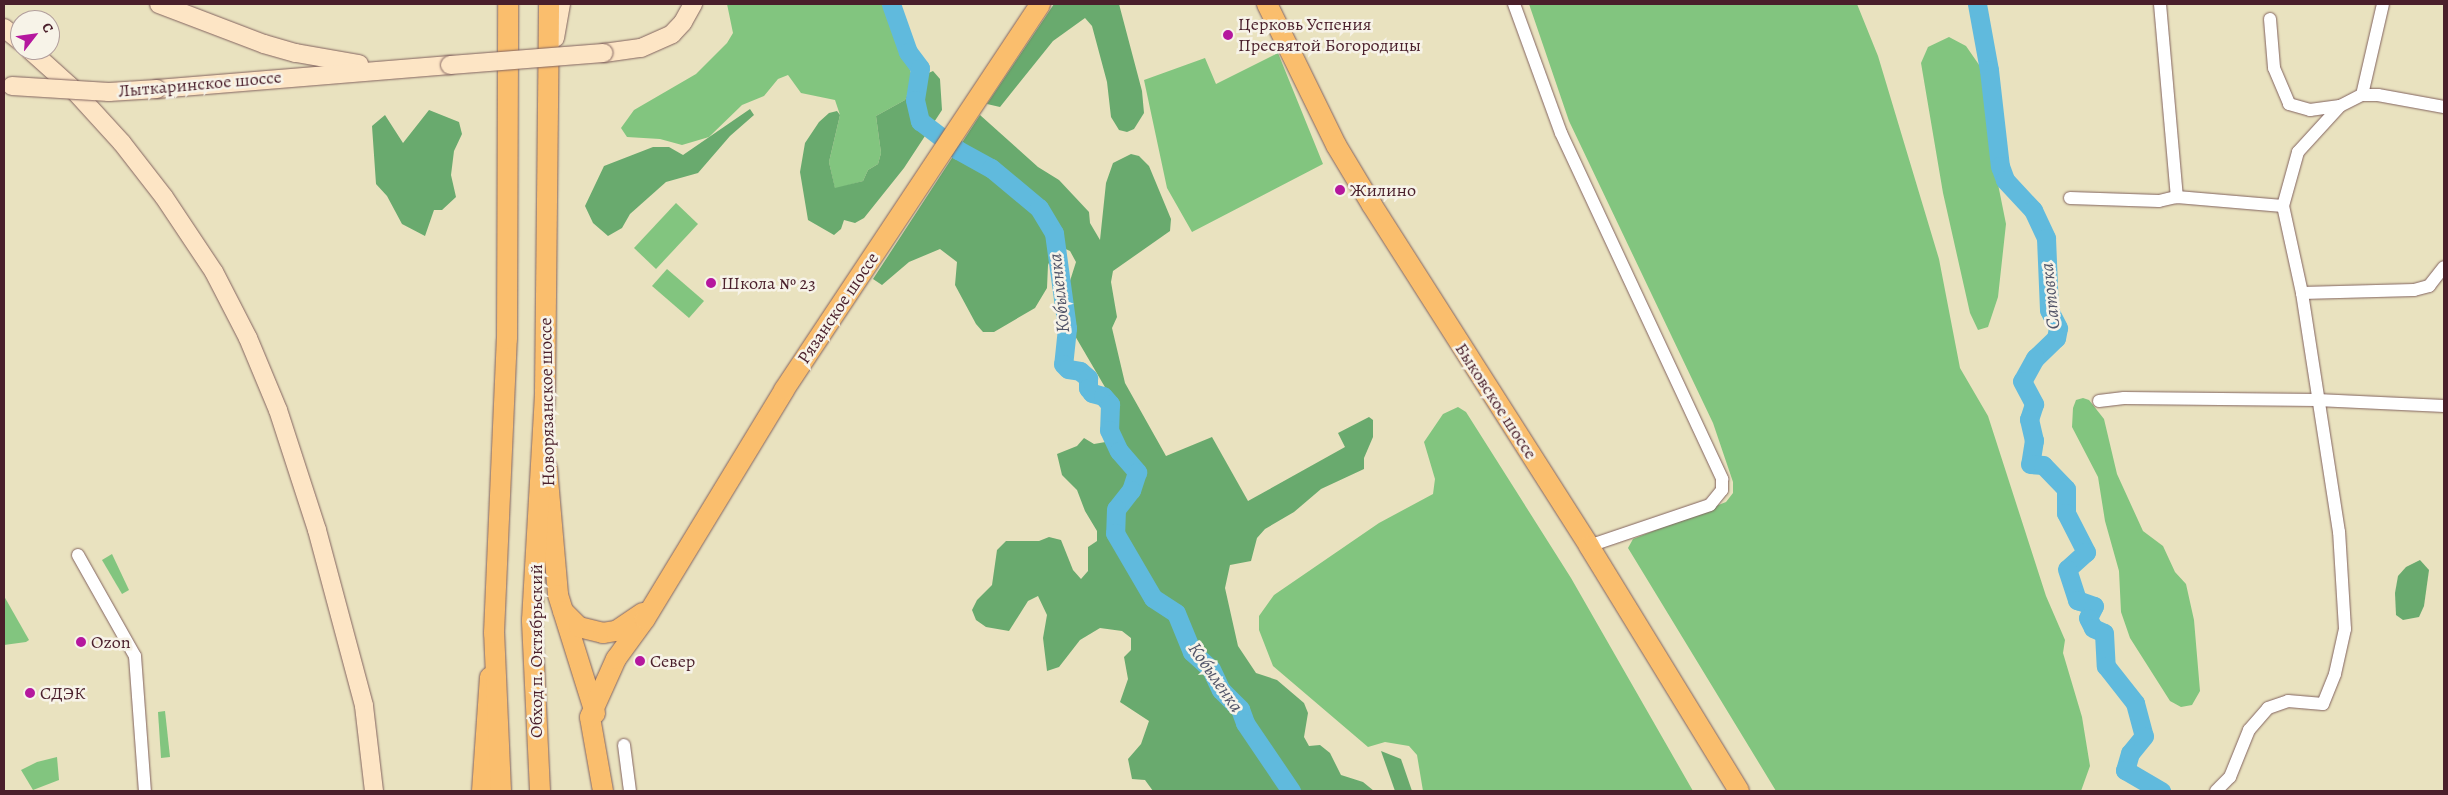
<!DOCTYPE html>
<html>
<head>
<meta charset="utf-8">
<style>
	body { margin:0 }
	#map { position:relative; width:2448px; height:795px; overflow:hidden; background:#e9e2bf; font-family:Alegreya,serif }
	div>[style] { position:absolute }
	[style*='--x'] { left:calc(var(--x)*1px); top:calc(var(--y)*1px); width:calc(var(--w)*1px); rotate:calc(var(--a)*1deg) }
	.green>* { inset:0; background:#82c57f }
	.forest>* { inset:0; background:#69aa6e }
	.river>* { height:19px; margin:-9.5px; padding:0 9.5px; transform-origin:9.5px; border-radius:9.5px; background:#60badd }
	.roads { filter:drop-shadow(0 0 1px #82635f) drop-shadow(0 0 1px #82635f) }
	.minor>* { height:12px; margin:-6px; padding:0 6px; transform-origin:6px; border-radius:6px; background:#fff }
	.secondary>* { height:18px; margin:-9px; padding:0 9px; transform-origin:9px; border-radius:9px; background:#fde5c5 }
	.primary>* { height:20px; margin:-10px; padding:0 10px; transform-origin:10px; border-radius:10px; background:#fabe6d }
	.trunk>* { height:20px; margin:-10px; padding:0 10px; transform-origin:10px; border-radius:10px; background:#fabe6d }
	.bridges { filter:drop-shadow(0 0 1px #82635f) drop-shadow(0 0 1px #82635f) }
	.secondary-bridge>* { height:18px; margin:-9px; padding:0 9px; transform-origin:9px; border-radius:9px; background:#fde5c5 }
	.dots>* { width:14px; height:14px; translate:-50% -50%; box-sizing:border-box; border:2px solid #f7f3e8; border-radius:50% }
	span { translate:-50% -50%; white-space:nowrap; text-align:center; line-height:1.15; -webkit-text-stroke:5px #f7f3e8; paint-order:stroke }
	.poi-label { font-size:18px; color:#4a1f2b }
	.left { translate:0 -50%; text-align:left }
	.street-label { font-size:18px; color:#4a1f2b }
	.water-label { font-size:19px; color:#525569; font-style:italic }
	.frame { position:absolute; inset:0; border:5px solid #4a1f2b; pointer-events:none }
	.north { position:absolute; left:10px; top:10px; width:50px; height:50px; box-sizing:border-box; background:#f7f3e8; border:1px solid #b29e9c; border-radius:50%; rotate:60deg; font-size:14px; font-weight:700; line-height:20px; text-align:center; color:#4a1f2b }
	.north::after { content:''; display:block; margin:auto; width:18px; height:22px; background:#b5179e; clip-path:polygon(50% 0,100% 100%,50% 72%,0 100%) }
</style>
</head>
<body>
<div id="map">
	<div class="green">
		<i style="clip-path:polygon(727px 4px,882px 4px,905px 53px,913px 80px,905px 100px,876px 116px,881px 153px,878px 164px,868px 170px,863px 181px,835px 189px,829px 162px,840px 115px,835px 100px,801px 93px,788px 75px,778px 79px,764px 96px,742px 105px,709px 137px,682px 145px,660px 139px,627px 137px,621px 128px,634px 110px,696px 74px,727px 43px,733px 33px)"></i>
		<i style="clip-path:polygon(1529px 4px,1857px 4px,1878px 56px,1939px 259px,1960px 368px,1988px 416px,2046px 596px,2065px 640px,2063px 653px,2082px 717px,2090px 766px,2081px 791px,1776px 791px,1628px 548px,1633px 539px,1726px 502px,1733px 493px,1733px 482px,1713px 423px,1569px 121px)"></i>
		<i style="clip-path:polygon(1949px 37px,1966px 46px,1984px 72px,1997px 179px,2006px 224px,1998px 297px,1988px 327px,1978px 330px,1970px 313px,1943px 193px,1921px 63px,1928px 47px)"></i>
		<i style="clip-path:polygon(1278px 53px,1323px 164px,1192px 232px,1167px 188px,1144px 80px,1205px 58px,1216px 84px)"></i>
		<i style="clip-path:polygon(676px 203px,698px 224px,656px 269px,634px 248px)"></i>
		<i style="clip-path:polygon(667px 269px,704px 301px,689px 318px,652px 286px)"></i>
		<i style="clip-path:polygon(2083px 398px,2089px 400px,2104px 419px,2117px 474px,2143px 531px,2163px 546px,2175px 572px,2186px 584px,2194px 620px,2200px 691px,2192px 705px,2181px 707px,2170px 701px,2130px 638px,2121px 612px,2119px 571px,2105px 521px,2098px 477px,2072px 427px,2073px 408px,2076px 400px)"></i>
		<i style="clip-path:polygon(1458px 407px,1466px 412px,1571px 578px,1693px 791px,1423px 791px,1417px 755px,1409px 746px,1385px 742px,1368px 747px,1273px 666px,1259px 630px,1259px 616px,1274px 595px,1379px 523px,1433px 494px,1435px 479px,1424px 442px,1443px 414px)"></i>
		<i style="clip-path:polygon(112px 554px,129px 590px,122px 594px,102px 560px)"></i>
		<i style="clip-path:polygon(4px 596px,29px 640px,26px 642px,4px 645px)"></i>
		<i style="clip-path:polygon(165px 711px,170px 757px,161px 758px,158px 712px)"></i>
		<i style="clip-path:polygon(57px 757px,59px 780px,33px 790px,21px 770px,37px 762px)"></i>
	</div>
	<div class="forest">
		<i style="clip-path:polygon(1054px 4px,1119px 4px,1142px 91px,1144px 113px,1134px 129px,1127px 132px,1119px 130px,1111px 117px,1107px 82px,1092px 26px,1085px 18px,1053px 41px,1000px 107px,987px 104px)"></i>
		<i style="clip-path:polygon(933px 71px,940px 79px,942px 110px,904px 168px,864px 218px,855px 223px,844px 220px,841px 229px,834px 235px,808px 220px,800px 172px,805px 143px,819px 122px,829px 113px,837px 111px,840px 115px,829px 162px,835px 188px,863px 181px,868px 170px,878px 164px,881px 153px,876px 116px,905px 100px,913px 80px)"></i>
		<i style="clip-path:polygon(750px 109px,754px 115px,730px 136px,698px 173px,666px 182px,630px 214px,622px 228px,608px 236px,593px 223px,585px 206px,604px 166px,653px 147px,669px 147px,683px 155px)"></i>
		<i style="clip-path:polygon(429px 110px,459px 122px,462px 134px,454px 151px,451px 175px,456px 197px,442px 210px,434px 210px,425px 236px,402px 224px,387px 196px,376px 184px,372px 126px,385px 115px,403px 143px)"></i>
		<i style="clip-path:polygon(980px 115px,1038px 167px,1059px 180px,1089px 212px,1090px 223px,1100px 240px,1106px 183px,1113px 163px,1131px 154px,1139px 156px,1149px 166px,1171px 219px,1170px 231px,1113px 271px,1111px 282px,1117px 317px,1112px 328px,1125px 383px,1166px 456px,1212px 437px,1248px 501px,1345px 447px,1338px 433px,1369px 417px,1373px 420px,1373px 437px,1364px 458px,1364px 469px,1321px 489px,1294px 512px,1265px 529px,1257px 538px,1251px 561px,1230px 565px,1225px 588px,1238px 646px,1256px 673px,1277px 680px,1304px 703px,1308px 713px,1304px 737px,1309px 746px,1320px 745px,1330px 753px,1341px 775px,1363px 782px,1374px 791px,1153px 791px,1145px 780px,1132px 779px,1128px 759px,1141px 744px,1149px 721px,1120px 702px,1128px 679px,1124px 657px,1131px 650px,1131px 638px,1122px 631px,1100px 628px,1080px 640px,1059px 667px,1047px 671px,1043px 638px,1047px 615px,1038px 596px,1028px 601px,1009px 631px,986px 627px,976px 620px,972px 610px,977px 600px,992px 585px,997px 550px,1006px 541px,1039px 541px,1049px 537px,1061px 540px,1073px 570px,1081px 579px,1088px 571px,1088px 547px,1097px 541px,1097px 531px,1085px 511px,1077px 490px,1062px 475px,1057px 454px,1077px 446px,1084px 438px,1094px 444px,1117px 440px,1117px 427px,1116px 406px,1071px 329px,1069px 284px,1076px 262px,1070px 251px,1061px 247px,1053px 254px,1048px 265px,1047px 288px,1035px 308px,994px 332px,983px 332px,976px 324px,955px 285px,957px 262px,940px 249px,909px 262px,882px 285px,873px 279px)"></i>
		<i style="clip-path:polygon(2420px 560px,2429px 570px,2424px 606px,2419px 617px,2403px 620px,2396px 615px,2395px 593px,2398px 576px,2406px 567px)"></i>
		<i style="clip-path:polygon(1381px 751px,1401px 759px,1412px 791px,1395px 791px)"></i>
	</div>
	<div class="river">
		<i style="--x:891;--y:4;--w:51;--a:70.5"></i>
		<i style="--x:908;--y:52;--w:20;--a:53"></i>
		<i style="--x:920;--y:68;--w:32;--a:99"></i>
		<i style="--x:915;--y:100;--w:22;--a:77"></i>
		<i style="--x:920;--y:121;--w:48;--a:37.3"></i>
		<i style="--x:958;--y:150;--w:38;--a:29"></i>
		<i style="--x:991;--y:168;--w:62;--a:39.8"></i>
		<i style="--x:1039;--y:208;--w:29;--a:59"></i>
		<i style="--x:1054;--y:233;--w:96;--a:82.2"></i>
		<i style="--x:1067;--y:328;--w:36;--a:96"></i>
		<i style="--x:1063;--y:364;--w:7;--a:45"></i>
		<i style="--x:1068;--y:369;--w:12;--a:9"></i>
		<i style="--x:1080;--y:371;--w:11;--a:41"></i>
		<i style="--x:1088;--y:378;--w:10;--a:90"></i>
		<i style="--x:1088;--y:388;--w:6;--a:51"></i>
		<i style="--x:1092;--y:393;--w:11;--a:15"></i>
		<i style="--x:1103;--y:396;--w:11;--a:49"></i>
		<i style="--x:1110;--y:404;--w:26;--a:92"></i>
		<i style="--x:1109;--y:430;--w:23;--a:65"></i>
		<i style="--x:1119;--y:451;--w:28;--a:49"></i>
		<i style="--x:1137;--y:472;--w:19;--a:108"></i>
		<i style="--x:1131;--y:490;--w:24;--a:128"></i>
		<i style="--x:1116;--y:509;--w:24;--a:92"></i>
		<i style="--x:1115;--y:533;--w:75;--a:59.7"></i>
		<i style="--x:1153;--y:598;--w:27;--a:33"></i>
		<i style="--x:1176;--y:613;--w:42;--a:67.7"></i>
		<i style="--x:1192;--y:652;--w:25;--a:42"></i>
		<i style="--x:1211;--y:669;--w:23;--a:65"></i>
		<i style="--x:1221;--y:690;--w:27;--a:45"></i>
		<i style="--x:1240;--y:709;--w:15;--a:70"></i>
		<i style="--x:1245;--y:723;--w:82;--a:55.9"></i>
		<i style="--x:1977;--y:4;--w:67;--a:79.7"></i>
		<i style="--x:1989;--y:70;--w:97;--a:83.5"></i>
		<i style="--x:2000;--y:166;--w:15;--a:70"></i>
		<i style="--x:2005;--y:180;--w:41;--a:47"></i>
		<i style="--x:2033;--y:210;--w:31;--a:65"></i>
		<i style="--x:2046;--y:238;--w:72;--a:87.6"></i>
		<i style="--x:2049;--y:310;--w:20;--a:63"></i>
		<i style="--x:2058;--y:328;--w:10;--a:101"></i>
		<i style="--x:2056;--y:338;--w:29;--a:136"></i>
		<i style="--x:2035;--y:358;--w:26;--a:119"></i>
		<i style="--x:2022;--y:381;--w:26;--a:62"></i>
		<i style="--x:2034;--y:404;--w:16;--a:108"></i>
		<i style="--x:2029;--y:419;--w:22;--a:77"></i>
		<i style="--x:2034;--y:440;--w:24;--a:99"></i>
		<i style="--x:2030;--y:464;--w:13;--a:4"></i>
		<i style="--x:2043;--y:465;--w:33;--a:46"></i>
		<i style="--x:2066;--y:489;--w:24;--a:90"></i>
		<i style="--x:2066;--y:513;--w:44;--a:62.9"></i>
		<i style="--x:2086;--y:552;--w:25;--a:138"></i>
		<i style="--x:2067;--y:569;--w:33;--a:72"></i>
		<i style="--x:2077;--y:600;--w:18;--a:19"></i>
		<i style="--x:2094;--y:606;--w:13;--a:117"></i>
		<i style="--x:2088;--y:618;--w:11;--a:63"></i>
		<i style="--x:2093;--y:628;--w:12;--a:24"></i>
		<i style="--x:2104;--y:633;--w:33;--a:87"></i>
		<i style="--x:2106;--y:666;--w:47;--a:51.9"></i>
		<i style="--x:2135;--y:703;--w:34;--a:75"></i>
		<i style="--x:2144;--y:736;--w:22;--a:129"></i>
		<i style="--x:2130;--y:753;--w:18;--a:106"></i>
		<i style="--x:2125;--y:770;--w:42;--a:30.3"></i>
	</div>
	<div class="roads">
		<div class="minor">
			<i style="--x:1514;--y:4;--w:137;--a:70"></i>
			<i style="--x:1561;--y:133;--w:382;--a:65"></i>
			<i style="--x:1722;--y:479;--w:11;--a:90"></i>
			<i style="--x:1722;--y:490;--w:19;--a:129"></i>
			<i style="--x:1710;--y:505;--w:128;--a:161.3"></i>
			<i style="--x:2160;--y:4;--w:194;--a:85"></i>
			<i style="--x:2270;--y:19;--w:49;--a:85.3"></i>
			<i style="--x:2274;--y:68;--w:39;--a:67"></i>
			<i style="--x:2289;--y:104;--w:22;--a:16"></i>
			<i style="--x:2310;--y:110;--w:30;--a:-8"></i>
			<i style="--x:2362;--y:95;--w:93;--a:-77"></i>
			<i style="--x:2070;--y:198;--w:89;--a:1.9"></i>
			<i style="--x:2159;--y:201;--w:18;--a:-13"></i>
			<i style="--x:2177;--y:197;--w:106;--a:4.9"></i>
			<i style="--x:2283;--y:206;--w:56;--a:-74.5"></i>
			<i style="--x:2298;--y:152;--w:62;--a:-47.6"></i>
			<i style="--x:2340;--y:106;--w:25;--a:-27"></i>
			<i style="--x:2362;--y:95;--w:16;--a:0"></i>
			<i style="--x:2378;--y:95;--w:67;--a:10.3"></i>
			<i style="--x:2302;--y:293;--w:112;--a:-1.5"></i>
			<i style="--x:2414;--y:290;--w:16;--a:-15"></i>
			<i style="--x:2429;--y:286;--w:24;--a:-52"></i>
			<i style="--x:2099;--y:401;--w:25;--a:-7"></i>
			<i style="--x:2124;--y:398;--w:193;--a:0.6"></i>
			<i style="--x:2317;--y:400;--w:127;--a:2.7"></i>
			<i style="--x:78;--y:555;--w:116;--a:60.6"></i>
			<i style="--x:135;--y:656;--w:135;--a:85.8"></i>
			<i style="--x:624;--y:745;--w:46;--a:82.6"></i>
			<i style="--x:2216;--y:791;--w:20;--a:-45"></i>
			<i style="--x:2230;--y:777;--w:51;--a:-68"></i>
			<i style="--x:2249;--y:730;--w:29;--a:-49"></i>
			<i style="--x:2268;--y:708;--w:21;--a:-19"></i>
			<i style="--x:2288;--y:701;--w:35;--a:5"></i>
			<i style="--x:2323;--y:704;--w:32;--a:-68"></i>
			<i style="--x:2335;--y:674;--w:46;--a:-77.5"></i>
			<i style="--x:2345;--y:629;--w:97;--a:-93.5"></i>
			<i style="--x:2339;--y:532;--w:242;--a:-98.8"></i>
			<i style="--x:2302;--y:293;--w:89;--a:-102.3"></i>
		</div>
		<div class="secondary">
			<i style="--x:159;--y:4;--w:112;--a:20.9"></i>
			<i style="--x:264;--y:44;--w:33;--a:16"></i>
			<i style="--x:296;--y:53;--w:64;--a:9.9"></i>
			<i style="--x:4;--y:28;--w:21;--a:39"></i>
			<i style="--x:555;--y:38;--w:35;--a:-80"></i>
			<i style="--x:30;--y:50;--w:54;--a:42"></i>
			<i style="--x:70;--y:86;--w:77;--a:47.6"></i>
			<i style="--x:122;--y:143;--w:68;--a:52.1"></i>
			<i style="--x:164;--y:197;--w:90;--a:56.3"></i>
			<i style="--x:214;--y:272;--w:74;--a:62.7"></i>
			<i style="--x:248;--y:338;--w:78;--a:67.4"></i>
			<i style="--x:278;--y:410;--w:126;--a:72"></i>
			<i style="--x:317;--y:530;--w:182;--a:75"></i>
			<i style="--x:364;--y:706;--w:86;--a:83.3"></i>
			<i style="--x:604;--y:53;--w:37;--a:-8"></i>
			<i style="--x:641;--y:48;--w:34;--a:-24"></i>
			<i style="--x:672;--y:34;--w:16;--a:-47"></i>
			<i style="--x:683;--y:22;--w:21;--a:-61"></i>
			<i style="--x:157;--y:89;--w:294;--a:-4.7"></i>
		</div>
		<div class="primary">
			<i style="--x:1267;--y:4;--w:157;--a:63.9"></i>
			<i style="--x:1336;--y:145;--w:70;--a:59"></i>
			<i style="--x:1372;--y:205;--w:404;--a:57.5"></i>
			<i style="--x:1589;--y:546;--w:287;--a:58.5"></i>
			<i style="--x:547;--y:468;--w:127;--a:85"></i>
			<i style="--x:558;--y:595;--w:124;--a:72.6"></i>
			<i style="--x:563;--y:611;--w:23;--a:45"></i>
			<i style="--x:579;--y:627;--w:25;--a:14"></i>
			<i style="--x:603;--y:633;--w:13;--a:-9"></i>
			<i style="--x:616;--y:631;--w:32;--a:-34"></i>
			<i style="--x:482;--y:791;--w:114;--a:-86"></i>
			<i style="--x:603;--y:791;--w:75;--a:-100"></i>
			<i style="--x:590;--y:717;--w:64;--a:-65.9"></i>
			<i style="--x:616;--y:659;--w:49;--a:-54.1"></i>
			<i style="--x:645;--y:619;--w:268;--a:-58.7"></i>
			<i style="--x:784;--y:390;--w:463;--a:-56.4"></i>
		</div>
		<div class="trunk">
			<i style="--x:501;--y:791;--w:158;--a:-92.5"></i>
			<i style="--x:494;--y:633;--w:294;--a:-87.5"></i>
			<i style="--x:507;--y:339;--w:335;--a:-89.8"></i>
			<i style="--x:540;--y:791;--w:171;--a:-92.7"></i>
			<i style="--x:532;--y:620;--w:228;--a:-86.7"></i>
			<i style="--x:545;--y:392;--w:388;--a:-89.4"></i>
		</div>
	</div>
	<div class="bridges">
		<div class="secondary-bridge">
			<i style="--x:450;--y:65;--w:154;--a:-4.5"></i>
			<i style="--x:12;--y:86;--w:97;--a:3.5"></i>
			<i style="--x:109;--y:92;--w:48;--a:-3.6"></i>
		</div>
	</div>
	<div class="dots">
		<i style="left:1228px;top:35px;background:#b5179e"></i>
		<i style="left:1340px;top:190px;background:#b5179e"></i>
		<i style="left:711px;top:283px;background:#b5179e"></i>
		<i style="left:81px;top:642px;background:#b5179e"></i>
		<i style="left:640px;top:661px;background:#b5179e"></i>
		<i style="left:30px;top:693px;background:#b5179e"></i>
	</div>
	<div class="poi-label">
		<span class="left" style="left:1238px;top:35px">Церковь Успения<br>Пресвятой Богородицы</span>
		<span class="left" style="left:1350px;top:190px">Жилино</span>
		<span class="left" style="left:721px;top:283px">Школа № 23</span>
		<span class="left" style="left:91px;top:642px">Ozon</span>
		<span class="left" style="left:650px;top:661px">Север</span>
		<span class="left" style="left:40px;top:693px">СДЭК</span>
	</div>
	<div class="street-label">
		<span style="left:200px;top:84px;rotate:-5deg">Лыткаринское шоссе</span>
		<span style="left:838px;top:308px;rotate:-56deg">Рязанское шоссе</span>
		<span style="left:1496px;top:401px;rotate:57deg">Быковское шоссе</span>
		<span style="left:547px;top:402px;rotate:-91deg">Новорязанское шоссе</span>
		<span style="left:536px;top:651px;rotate:-90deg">Обход п. Октябрьский</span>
	</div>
	<div class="water-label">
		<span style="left:1060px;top:293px;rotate:-96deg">Кобыленка</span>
		<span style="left:2051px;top:296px;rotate:-96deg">Сатовка</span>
		<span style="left:1215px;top:678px;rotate:55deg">Кобыленка</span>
	</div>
	<div class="frame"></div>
	<div class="north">С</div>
</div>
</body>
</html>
